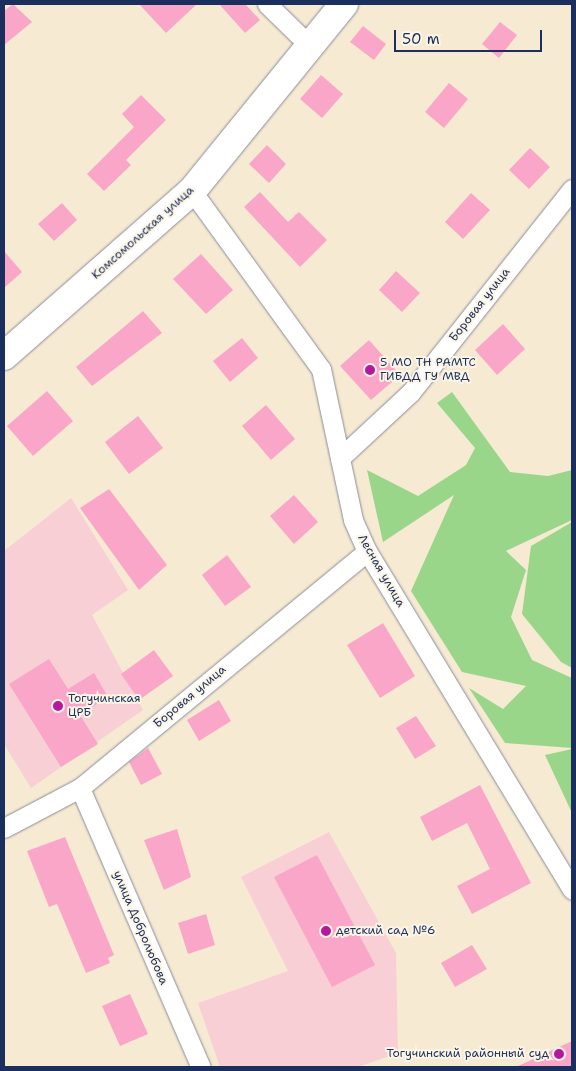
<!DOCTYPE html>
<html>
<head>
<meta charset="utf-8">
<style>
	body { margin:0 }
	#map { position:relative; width:576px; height:1071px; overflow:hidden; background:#f7ead3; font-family:"Shantell Sans",sans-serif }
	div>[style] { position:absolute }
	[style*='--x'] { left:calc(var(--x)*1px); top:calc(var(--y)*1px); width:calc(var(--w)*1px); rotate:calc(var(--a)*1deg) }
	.built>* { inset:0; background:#f7cfd5 }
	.green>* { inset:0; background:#9ad689 }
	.building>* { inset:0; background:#faa6c8 }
	.roads { filter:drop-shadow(0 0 1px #898c98) drop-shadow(0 0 1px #898c98) }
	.street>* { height:19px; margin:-9.5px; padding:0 9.5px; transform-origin:9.5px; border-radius:9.5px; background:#fff }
	.secondary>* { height:28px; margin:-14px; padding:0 14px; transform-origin:14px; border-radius:14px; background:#fff }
	.dots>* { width:14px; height:14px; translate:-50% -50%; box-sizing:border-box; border:2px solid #fcf5e5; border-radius:50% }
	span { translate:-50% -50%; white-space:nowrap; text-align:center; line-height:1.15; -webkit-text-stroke:4px #fcf5e5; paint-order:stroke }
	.street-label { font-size:12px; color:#1b2f5e }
	.poi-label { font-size:12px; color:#1b2f5e }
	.left { translate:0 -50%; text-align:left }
	.right { translate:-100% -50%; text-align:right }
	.frame { position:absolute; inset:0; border:5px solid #1b2f5e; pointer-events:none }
	.scale { position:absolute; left:394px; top:30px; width:148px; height:22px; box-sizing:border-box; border:2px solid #1b2f5e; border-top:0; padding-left:6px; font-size:15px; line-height:18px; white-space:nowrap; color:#1b2f5e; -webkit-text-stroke:4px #fcf5e5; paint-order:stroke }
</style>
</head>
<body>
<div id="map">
	<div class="built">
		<i style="clip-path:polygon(71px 498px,128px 590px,92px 615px,143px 710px,31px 788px,4px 744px,4px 551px)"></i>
		<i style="clip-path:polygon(329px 832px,396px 953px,398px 1053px,358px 1067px,220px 1067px,198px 1003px,288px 971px,241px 877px)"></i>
	</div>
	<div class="green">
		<i style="clip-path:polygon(452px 392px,510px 472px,548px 476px,572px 470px,572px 520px,506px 551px,526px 570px,511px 617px,532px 660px,572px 678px,572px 748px,505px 743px,469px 688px,503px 709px,526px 686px,462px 672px,411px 591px,454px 495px,383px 542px,367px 470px,418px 496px,466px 465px,475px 448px,437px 403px)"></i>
		<i style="clip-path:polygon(572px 522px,572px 668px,561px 662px,522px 614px,531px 546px)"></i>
		<i style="clip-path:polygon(572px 749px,572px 813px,545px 755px)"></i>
	</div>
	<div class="building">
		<i style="clip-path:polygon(13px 4px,32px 22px,4px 45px,4px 11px)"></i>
		<i style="clip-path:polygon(139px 4px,197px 4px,166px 33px)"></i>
		<i style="clip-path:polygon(219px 4px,245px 4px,260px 20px,245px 33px)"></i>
		<i style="clip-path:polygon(500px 22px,517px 35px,499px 58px,482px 44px)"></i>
		<i style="clip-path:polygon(363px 26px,386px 44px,374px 60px,350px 42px)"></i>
		<i style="clip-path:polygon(321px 75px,343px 94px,322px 118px,300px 99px)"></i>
		<i style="clip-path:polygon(449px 83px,468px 99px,444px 128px,425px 112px)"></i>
		<i style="clip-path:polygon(141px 95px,166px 120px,126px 160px,131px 165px,104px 191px,87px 174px,134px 127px,122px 114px)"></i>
		<i style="clip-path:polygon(267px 145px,286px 164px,269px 183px,249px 164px)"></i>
		<i style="clip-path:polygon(530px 148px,550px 167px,529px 189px,509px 170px)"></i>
		<i style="clip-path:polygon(260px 192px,288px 222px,299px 212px,327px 240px,300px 267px,244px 207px)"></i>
		<i style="clip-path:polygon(471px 193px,490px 210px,463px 239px,445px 222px)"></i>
		<i style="clip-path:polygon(62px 203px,77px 220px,54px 241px,38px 224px)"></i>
		<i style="clip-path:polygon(4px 251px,22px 272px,4px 288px)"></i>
		<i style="clip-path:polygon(201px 254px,233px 290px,206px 314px,173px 279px)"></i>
		<i style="clip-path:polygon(396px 271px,420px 293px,402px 312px,379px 290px)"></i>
		<i style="clip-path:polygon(143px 311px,162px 333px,92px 386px,76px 367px)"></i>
		<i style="clip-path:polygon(503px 324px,525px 349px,497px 375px,475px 350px)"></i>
		<i style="clip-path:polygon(242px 338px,258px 358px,230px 382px,213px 361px)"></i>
		<i style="clip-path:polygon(369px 340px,400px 375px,371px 400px,340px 366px)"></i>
		<i style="clip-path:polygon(47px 391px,73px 421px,33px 456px,7px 426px)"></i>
		<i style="clip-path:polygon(266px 405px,295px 439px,271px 460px,242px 426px)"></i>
		<i style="clip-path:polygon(138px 416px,163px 448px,129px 474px,105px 442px)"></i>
		<i style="clip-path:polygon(109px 489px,167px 565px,139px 590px,80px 508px)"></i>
		<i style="clip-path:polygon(294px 495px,318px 522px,294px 544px,270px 516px)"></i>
		<i style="clip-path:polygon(227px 555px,251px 587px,225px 606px,202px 575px)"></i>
		<i style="clip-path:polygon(383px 623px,415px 676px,380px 698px,347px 645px)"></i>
		<i style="clip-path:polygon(154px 650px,173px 676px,139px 700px,121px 674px)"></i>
		<i style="clip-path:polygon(49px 659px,68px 689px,94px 673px,108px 697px,80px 715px,98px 744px,61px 767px,9px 684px)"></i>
		<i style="clip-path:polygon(219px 700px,231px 721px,199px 741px,187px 720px)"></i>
		<i style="clip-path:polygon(416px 716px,436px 746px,415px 759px,396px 728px)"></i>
		<i style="clip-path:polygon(148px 748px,162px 774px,141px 785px,129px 762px)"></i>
		<i style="clip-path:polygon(480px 785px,531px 883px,472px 914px,457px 886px,490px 869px,467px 823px,432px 841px,420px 817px)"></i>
		<i style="clip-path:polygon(177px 829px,191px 877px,164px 890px,144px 840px)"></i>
		<i style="clip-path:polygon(65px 837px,114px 955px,108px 958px,110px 963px,86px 973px,57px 904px,49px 907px,27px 851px)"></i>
		<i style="clip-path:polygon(317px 855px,375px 965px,332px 987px,274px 877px)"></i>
		<i style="clip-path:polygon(206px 914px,215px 945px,188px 954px,178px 923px)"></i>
		<i style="clip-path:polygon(472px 945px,487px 969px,455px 987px,441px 963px)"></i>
		<i style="clip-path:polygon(130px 994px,148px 1034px,120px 1046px,102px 1006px)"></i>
		<i style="clip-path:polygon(572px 1041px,572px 1067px,516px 1067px)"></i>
	</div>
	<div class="roads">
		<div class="street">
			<i style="--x:267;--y:4;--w:57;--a:44.3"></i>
			<i style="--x:192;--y:191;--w:220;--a:54.1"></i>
			<i style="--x:321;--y:369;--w:154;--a:78"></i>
			<i style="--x:353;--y:520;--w:34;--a:66"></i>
			<i style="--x:367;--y:551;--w:396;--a:58.8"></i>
			<i style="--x:340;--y:458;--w:97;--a:-42.9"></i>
			<i style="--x:411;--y:392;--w:259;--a:-51.6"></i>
			<i style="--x:80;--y:788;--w:304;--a:66.6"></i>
			<i style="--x:4;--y:828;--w:86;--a:-27.8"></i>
			<i style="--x:80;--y:788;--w:372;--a:-39.5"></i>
		</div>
		<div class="secondary">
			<i style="--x:4;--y:356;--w:250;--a:-41.3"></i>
			<i style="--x:192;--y:191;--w:241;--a:-50.9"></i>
		</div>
	</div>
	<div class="dots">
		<i style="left:370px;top:370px;background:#b5179e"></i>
		<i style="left:58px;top:706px;background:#b5179e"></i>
		<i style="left:326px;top:931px;background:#b5179e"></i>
		<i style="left:559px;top:1054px;background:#b5179e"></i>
	</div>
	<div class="street-label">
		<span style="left:143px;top:233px;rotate:-42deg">Комсомольская улица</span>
		<span style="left:480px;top:305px;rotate:-52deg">Боровая улица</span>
		<span style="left:381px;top:571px;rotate:60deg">Лесная улица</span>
		<span style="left:190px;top:697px;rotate:-40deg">Боровая улица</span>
		<span style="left:140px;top:928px;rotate:67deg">улица Добролюбова</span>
	</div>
	<div class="poi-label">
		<span class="left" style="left:380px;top:370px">5 МО ТН РАМТС<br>ГИБДД ГУ МВД</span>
		<span class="left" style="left:68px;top:706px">Тогучинская<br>ЦРБ</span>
		<span class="left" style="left:336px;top:931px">детский сад №6</span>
		<span class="right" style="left:549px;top:1054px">Тогучинский районный суд</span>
	</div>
	<div class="frame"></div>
	<div class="scale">50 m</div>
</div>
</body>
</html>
